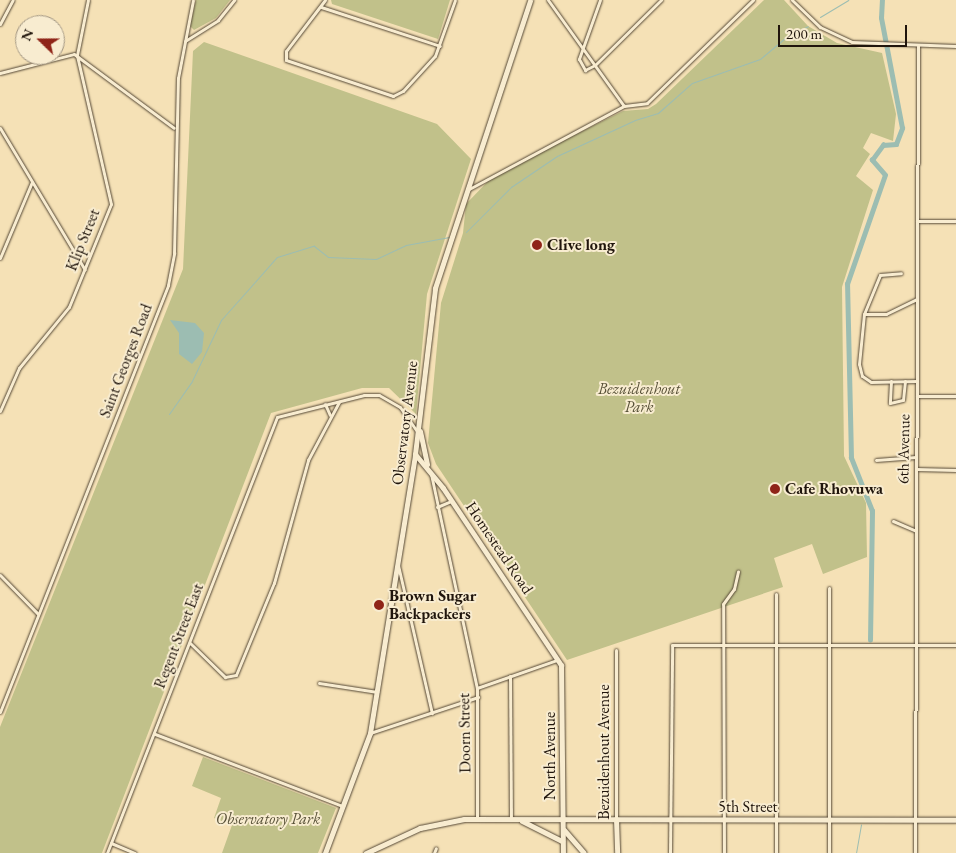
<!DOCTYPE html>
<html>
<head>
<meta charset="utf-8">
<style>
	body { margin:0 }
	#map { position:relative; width:956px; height:853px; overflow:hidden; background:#f5e1b6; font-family:"EB Garamond",serif }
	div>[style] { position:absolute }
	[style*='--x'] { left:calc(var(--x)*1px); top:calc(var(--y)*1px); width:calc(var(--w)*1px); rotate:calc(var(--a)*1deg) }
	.green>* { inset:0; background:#c1c18a }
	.water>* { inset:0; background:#9cbdb2 }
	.stream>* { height:1px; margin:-0.5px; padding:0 0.5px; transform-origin:0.5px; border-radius:0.5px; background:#9cbdb2 }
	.canal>* { height:4.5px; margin:-2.25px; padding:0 2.25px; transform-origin:2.25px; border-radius:2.25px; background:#9cbdb2 }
	.roads { filter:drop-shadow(0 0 1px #554836) drop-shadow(0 0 1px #554836) }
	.street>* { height:3px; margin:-1.5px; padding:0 1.5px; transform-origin:1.5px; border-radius:1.5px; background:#f8ecd0 }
	.secondary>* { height:5px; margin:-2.5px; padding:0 2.5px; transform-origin:2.5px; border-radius:2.5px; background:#f8ecd0 }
	.dots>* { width:14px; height:14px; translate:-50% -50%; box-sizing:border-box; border:2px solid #f8ecd0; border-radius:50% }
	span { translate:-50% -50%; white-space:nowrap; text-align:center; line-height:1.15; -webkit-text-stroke:4px #f8ecd0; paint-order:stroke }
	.street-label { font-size:16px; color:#20150c }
	.poi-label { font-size:16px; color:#20150c; font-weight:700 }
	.left { translate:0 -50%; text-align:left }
	.park-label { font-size:16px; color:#585138; font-style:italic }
	.north { position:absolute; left:15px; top:15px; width:50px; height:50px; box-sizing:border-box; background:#f8ecd0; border:1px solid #a29682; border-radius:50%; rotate:292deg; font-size:14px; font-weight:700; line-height:20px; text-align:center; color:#20150c }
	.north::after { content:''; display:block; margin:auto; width:18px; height:22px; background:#8f2418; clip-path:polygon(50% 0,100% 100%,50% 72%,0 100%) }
	.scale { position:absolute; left:778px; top:25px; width:129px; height:22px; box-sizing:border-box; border:2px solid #20150c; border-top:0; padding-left:6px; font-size:15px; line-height:18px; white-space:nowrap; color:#20150c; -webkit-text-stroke:4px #f8ecd0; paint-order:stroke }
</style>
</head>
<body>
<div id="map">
	<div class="green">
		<i style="clip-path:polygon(196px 0,230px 0,216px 18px,194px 30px,190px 26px)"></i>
		<i style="clip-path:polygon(331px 0,450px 0,438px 39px,332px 4px)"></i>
		<i style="clip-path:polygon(764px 0,784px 0,808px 26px,837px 43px,882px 53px,896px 114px,893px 141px,871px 133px,863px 148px,870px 154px,856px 176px,873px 190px,842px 287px,844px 456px,866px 503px,867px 557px,823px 574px,812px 544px,774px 558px,783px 587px,567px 660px,436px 464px,428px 443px,441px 303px,463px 233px,466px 204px,494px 175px,623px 111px,648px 109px,656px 104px)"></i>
		<i style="clip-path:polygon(204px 42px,437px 124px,471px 159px,427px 294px,416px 414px,389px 388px,362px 388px,271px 413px,102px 853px,0 853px,0 727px,183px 269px,193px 51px)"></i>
		<i style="clip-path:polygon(203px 757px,336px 808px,318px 853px,222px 853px,232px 825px,214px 818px,221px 798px,192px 786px)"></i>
	</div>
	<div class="water">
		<i style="clip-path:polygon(170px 320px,195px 323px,204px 333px,202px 352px,192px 364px,179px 354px,179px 333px)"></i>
	</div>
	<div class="stream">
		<i style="--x:820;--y:17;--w:33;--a:-31"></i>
		<i style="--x:466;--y:232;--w:64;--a:-45"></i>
		<i style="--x:511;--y:187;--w:55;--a:-34"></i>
		<i style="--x:557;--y:156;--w:86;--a:-24.8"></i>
		<i style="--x:635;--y:120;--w:24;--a:-17"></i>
		<i style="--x:658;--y:113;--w:45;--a:-41.4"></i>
		<i style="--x:692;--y:83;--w:72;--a:-19.4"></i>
		<i style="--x:760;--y:59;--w:35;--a:-40"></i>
		<i style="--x:787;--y:36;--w:23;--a:-25"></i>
		<i style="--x:169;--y:414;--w:38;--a:-55"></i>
		<i style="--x:191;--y:383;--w:70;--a:-64.5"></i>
		<i style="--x:221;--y:320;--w:84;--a:-48.4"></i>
		<i style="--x:277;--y:257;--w:39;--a:-17"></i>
		<i style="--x:314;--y:246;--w:18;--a:38"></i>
		<i style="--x:328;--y:257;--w:48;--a:2.4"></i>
		<i style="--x:376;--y:259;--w:33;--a:-25"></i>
		<i style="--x:406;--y:245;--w:44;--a:-10.5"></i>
		<i style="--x:856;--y:853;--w:29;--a:-80"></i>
	</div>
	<div class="canal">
		<i style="--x:870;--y:640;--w:129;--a:-89.1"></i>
		<i style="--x:872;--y:511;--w:57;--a:-111.6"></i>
		<i style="--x:851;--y:458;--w:174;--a:-91.3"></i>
		<i style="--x:847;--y:284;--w:115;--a:-70.8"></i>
		<i style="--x:885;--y:175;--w:20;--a:-131"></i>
		<i style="--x:872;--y:160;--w:19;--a:-54"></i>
		<i style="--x:883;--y:145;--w:13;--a:-4"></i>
		<i style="--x:896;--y:144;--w:17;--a:-69"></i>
		<i style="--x:902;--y:128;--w:112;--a:-100.8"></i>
		<i style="--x:881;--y:18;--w:18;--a:-87"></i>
	</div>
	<div class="roads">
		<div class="street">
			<i style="--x:325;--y:0;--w:64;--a:127.4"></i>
			<i style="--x:286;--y:51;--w:9;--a:90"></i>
			<i style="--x:286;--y:60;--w:113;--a:18.6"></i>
			<i style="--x:393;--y:96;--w:11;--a:-27"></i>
			<i style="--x:403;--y:91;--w:47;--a:-47.6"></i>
			<i style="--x:435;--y:56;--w:59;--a:-70.3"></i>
			<i style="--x:548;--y:0;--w:130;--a:54.4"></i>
			<i style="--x:600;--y:0;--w:63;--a:109.6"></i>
			<i style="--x:579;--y:59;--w:13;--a:61"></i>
			<i style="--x:585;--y:70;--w:11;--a:-27"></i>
			<i style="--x:595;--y:65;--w:93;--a:-44.6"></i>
			<i style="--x:792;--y:0;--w:39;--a:44"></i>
			<i style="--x:820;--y:27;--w:35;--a:25"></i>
			<i style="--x:852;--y:42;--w:104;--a:2.2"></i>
			<i style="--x:321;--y:7;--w:125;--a:18.1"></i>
			<i style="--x:0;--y:24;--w:27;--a:-62"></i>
			<i style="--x:185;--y:41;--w:39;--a:-32"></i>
			<i style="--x:218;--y:20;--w:26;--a:-51"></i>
			<i style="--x:0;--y:73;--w:76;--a:-14.4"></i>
			<i style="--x:74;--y:54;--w:124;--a:36.5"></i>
			<i style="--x:624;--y:106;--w:23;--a:-7"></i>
			<i style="--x:647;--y:103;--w:148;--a:-44.2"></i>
			<i style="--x:0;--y:128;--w:165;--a:59.1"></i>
			<i style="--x:469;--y:189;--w:176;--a:-28.2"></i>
			<i style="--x:917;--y:221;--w:39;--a:0"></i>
			<i style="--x:0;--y:258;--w:82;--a:-67.2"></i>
			<i style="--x:864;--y:314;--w:42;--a:-67.7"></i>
			<i style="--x:880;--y:275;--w:21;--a:-5"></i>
			<i style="--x:891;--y:381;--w:22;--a:93"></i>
			<i style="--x:890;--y:403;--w:13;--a:-13"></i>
			<i style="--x:903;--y:400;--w:19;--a:-84"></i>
			<i style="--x:917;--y:381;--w:46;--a:178.8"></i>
			<i style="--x:871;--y:382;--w:11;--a:-146"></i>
			<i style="--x:862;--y:376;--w:12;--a:-104"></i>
			<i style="--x:859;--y:364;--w:50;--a:-84.3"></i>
			<i style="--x:864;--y:314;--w:22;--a:0"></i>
			<i style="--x:886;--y:314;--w:34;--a:-26"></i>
			<i style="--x:917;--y:396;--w:39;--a:0"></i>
			<i style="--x:325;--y:404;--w:12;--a:66"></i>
			<i style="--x:0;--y:411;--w:47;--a:-66.2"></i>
			<i style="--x:19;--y:368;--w:79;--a:-50.7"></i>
			<i style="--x:69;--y:307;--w:111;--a:-67.8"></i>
			<i style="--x:111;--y:204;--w:153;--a:-102.9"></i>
			<i style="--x:77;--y:55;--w:56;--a:-78.7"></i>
			<i style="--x:876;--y:460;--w:40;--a:-4.3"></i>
			<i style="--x:916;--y:469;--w:40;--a:1.4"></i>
			<i style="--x:431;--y:474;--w:219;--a:77.9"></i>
			<i style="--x:477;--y:688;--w:131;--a:90"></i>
			<i style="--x:437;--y:507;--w:15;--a:-23"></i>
			<i style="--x:893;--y:521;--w:25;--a:23"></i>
			<i style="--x:398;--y:565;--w:152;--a:77.1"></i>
			<i style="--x:0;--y:575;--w:54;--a:45.7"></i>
			<i style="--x:190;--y:643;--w:49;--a:44.2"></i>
			<i style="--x:225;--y:677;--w:11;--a:-10"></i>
			<i style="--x:236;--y:675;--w:100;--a:-67.6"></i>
			<i style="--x:274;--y:583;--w:128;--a:-74.5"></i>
			<i style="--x:308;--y:460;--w:66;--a:-61.9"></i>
			<i style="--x:510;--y:676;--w:144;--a:89.6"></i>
			<i style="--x:319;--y:683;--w:59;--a:8.8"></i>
			<i style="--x:477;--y:688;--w:85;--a:-19.3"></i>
			<i style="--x:0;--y:712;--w:459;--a:-68.5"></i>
			<i style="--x:168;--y:285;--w:33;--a:-79"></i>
			<i style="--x:174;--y:253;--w:175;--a:-88.7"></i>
			<i style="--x:178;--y:78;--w:79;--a:-79.1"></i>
			<i style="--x:370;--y:733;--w:114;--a:-18.4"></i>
			<i style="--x:155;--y:734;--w:201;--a:21"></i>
			<i style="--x:616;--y:819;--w:169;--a:-90"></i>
			<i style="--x:111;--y:843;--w:26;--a:23"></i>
			<i style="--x:107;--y:853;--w:468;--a:-68.7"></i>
			<i style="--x:277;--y:417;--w:90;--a:-14.2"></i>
			<i style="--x:364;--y:395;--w:15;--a:0"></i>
			<i style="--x:379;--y:395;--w:24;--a:30"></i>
			<i style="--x:400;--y:407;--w:29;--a:55"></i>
			<i style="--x:434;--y:853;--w:5;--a:-68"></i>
			<i style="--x:670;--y:853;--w:208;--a:-89.4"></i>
			<i style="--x:672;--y:645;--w:284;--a:0"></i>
			<i style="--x:724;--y:853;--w:249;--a:-90.2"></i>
			<i style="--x:723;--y:604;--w:19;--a:-54"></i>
			<i style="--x:734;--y:589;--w:18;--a:-77"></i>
			<i style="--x:776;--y:853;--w:259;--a:-90"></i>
			<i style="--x:829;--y:853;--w:265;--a:-90"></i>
			<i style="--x:915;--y:853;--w:807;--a:-89.79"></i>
		</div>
		<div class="secondary">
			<i style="--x:420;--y:431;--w:34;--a:78"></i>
			<i style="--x:415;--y:454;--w:44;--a:50.5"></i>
			<i style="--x:443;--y:488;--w:213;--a:56.3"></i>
			<i style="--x:561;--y:665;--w:188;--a:89.4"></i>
			<i style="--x:616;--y:819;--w:34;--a:88"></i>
			<i style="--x:522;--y:821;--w:45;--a:26.6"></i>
			<i style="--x:564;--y:830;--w:30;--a:49"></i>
			<i style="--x:325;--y:853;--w:128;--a:-69.4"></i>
			<i style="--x:370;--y:733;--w:283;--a:-80.8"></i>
			<i style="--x:415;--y:454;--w:167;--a:-83.1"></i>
			<i style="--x:435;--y:288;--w:303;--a:-71.7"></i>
			<i style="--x:366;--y:853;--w:60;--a:-24.8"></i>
			<i style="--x:420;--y:828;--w:45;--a:-11.6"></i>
			<i style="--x:464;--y:819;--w:492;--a:0.1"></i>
		</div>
	</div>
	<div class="dots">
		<i style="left:537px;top:245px;background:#8f2418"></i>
		<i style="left:775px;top:489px;background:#8f2418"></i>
		<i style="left:379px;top:605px;background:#8f2418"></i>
	</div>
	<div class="street-label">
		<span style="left:83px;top:240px;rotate:-68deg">Klip Street</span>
		<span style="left:126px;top:361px;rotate:-69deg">Saint Georges Road</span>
		<span style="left:405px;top:423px;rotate:-83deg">Observatory Avenue</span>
		<span style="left:904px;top:449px;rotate:-89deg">6th Avenue</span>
		<span style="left:499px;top:548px;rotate:56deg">Homestead Road</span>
		<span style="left:179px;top:636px;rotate:-69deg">Regent Street East</span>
		<span style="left:465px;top:733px;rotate:-91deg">Doorn Street</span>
		<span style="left:604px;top:752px;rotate:-90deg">Bezuidenhout Avenue</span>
		<span style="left:550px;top:756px;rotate:-90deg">North Avenue</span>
		<span style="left:748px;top:807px">5th Street</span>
	</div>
	<div class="poi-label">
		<span class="left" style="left:547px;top:245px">Clive long</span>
		<span class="left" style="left:785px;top:489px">Cafe Rhovuwa</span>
		<span class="left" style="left:389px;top:605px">Brown Sugar<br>Backpackers</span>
	</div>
	<div class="park-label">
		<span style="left:639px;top:398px">Bezuidenhout<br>Park</span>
		<span style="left:268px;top:819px">Observatory Park</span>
	</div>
	<div class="north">N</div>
	<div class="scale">200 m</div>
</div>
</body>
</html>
